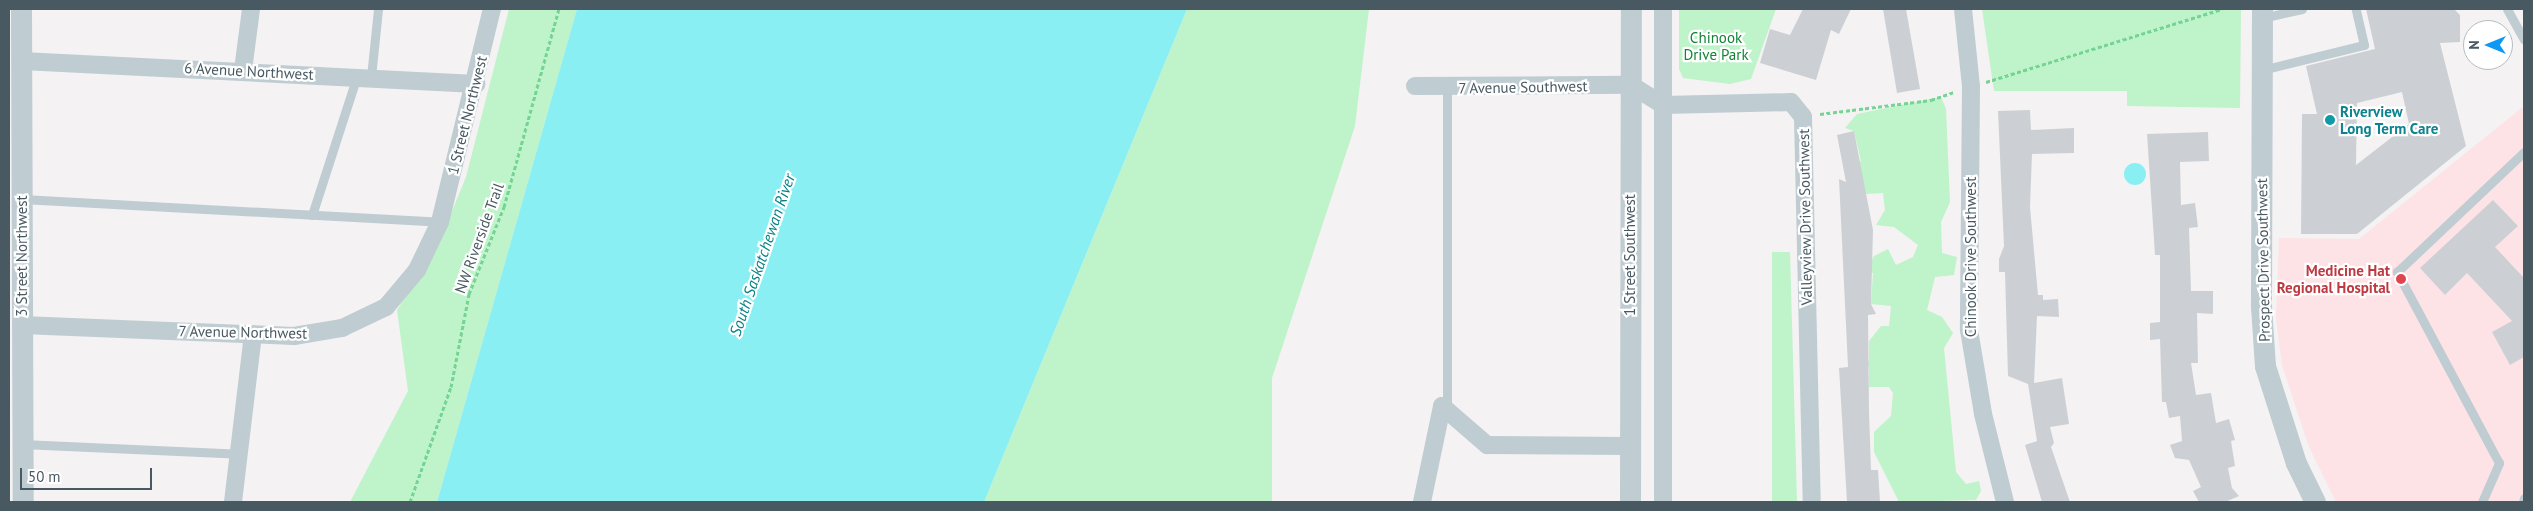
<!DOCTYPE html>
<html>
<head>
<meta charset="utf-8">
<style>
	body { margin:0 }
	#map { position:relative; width:2533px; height:511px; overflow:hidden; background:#f4f2f2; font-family:"PT Sans",sans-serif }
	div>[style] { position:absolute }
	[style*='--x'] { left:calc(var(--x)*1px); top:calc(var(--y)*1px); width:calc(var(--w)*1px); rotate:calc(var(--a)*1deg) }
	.medical>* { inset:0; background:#fde3e5 }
	.green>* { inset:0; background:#bff3ca }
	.water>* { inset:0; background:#89eff3 }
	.round { border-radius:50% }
	.building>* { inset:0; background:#ccd0d4 }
	.path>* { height:3px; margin-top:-1.5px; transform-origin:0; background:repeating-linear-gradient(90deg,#74d494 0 4px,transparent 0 6.5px) }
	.service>* { height:9px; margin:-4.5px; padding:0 4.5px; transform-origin:4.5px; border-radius:4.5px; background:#bfccd2 }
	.minor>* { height:18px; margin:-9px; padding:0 9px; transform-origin:9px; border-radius:9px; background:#bfccd2 }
	.tertiary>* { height:21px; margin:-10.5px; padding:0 10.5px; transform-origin:10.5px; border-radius:10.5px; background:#bfccd2 }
	.dots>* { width:14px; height:14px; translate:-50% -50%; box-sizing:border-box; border:2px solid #fff; border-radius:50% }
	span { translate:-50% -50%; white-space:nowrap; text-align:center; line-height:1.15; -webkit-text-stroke:4.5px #fff; paint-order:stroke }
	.park-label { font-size:15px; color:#118437 }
	.street-label { font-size:15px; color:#485961 }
	.culture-label { font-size:15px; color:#0d838f; font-weight:700 }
	.left { translate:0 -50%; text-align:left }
	.health-label { font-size:15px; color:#be3a42; font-weight:700 }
	.right { translate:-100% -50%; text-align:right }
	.water-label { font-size:16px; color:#068287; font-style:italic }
	.frame { position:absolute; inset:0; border:10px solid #485961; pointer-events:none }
	.north { position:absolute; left:2463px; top:20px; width:50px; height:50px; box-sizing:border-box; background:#fff; border:1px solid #b6bdc0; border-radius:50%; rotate:270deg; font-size:14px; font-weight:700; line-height:20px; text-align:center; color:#485961 }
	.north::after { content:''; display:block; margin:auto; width:18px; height:22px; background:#0d99f3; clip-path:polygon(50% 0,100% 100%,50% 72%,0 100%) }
	.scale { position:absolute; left:20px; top:468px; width:132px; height:22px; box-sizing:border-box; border:2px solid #485961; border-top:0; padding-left:6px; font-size:15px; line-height:18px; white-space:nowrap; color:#485961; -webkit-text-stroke:4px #fff; paint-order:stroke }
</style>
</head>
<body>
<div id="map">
	<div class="medical">
		<i style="clip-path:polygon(2524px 106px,2524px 502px,2336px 502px,2309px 447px,2282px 365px,2276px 318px,2279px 238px,2359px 239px)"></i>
	</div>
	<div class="green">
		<i style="clip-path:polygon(509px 9px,577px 9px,437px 502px,350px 502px,408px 391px,397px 310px,436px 250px,466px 177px)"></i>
		<i style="clip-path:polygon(1187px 9px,1369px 9px,1355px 126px,1272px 378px,1272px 502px,984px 502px)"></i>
		<i style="clip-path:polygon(1679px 9px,1776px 9px,1751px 79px,1730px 84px,1683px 78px,1679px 69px)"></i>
		<i style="clip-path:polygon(1982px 9px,2241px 9px,2240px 108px,2127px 106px,2127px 91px,1994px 91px)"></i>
		<i style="clip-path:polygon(1941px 97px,1946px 109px,1950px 202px,1941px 222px,1942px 253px,1957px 257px,1954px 275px,1935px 277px,1927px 310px,1942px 317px,1953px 333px,1944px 348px,1956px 472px,1966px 484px,1979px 481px,1981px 491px,1976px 500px,1899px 502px,1874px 452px,1874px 432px,1891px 416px,1893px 393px,1889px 387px,1869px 387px,1869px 366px,1862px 366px,1869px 361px,1869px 341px,1881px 326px,1889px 326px,1891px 306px,1871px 304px,1873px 273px,1866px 272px,1874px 256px,1888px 249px,1896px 265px,1913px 257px,1918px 245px,1894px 227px,1876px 225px,1885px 210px,1883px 193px,1866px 194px,1845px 165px,1861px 161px,1854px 131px,1845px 128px,1857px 114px)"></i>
		<i style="clip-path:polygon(1772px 252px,1790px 252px,1797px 502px,1772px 502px)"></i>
	</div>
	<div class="water">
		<i style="clip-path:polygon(577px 9px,1187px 9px,984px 502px,437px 502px)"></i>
		<i class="round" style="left:2124px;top:163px;width:22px;height:22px"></i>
	</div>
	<div class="building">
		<i style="clip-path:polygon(1803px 9px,1851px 9px,1839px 34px,1831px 30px,1816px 80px,1760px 63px,1770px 29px,1790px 35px)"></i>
		<i style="clip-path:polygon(1883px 9px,1906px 9px,1920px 89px,1897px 93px)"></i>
		<i style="clip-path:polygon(evenodd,2366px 9px,2454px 9px,2460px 15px,2460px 42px,2440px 43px,2466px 146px,2357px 234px,2301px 234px,2302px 114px,2317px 114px,2306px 66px,2375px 49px,2366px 9px,2402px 92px,2409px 124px,2356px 165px,2357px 103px,2402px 92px)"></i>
		<i style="clip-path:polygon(2030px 110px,2031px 130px,2074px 128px,2074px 153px,2032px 154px,2030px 207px,2038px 295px,2043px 295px,2043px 300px,2058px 299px,2059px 317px,2037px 316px,2034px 383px,2062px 378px,2069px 424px,2050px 427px,2054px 443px,2051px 447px,2070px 502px,2042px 502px,2025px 445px,2037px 441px,2028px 384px,2008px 376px,2005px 272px,1999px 272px,1999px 259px,2004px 246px,1998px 111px)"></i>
		<i style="clip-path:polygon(1854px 131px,1873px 230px,1871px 304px,1876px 314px,1868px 315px,1869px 412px,1871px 470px,1878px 470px,1880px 502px,1847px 502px,1839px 368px,1848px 367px,1839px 179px,1846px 182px,1837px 135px)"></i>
		<i style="clip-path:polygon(2208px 132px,2209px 161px,2180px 162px,2181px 205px,2195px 203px,2198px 227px,2189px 228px,2191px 291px,2213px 291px,2213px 314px,2197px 313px,2198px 363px,2191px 363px,2196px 395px,2211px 393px,2216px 423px,2229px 419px,2235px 440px,2231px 441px,2235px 466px,2228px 468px,2232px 488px,2239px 496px,2225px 502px,2199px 502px,2193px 491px,2201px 487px,2189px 460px,2175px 458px,2170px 445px,2182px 441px,2180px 416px,2169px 418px,2166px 402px,2162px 402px,2160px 339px,2150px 340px,2150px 323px,2160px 322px,2160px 255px,2155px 255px,2147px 134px)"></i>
		<i style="clip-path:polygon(2493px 200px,2518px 226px,2495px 247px,2524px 278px,2524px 357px,2510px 365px,2492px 332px,2512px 321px,2467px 273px,2445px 295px,2420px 268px)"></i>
	</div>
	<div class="path">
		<i style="--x:1986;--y:82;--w:247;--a:-17.2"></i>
		<i style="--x:1820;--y:114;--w:112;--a:-7.2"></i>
		<i style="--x:1931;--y:100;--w:24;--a:-19"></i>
		<i style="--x:410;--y:502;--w:122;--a:-70.4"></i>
		<i style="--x:451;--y:387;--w:95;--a:-79"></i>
		<i style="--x:469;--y:294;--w:94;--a:-68.1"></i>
		<i style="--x:504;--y:207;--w:205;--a:-74.5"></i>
	</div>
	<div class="service">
		<i style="--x:2507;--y:9;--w:35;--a:61"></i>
		<i style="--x:2262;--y:18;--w:41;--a:-12.7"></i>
		<i style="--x:2262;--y:70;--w:105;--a:-13.8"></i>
		<i style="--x:2364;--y:45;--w:37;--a:-103"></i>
		<i style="--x:371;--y:77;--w:68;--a:-84.1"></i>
		<i style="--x:1447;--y:88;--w:322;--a:90"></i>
		<i style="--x:22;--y:199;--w:419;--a:3.1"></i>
		<i style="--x:312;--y:215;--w:146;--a:-72.1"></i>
		<i style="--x:22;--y:444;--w:217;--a:2.6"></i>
		<i style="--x:2482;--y:502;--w:43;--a:-66.4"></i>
		<i style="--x:2499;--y:463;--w:217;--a:-118.1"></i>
		<i style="--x:2397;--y:272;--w:175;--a:-43.4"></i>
		<i style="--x:2523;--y:502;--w:4;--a:-76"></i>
	</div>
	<div class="minor">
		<i style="--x:1663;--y:9;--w:493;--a:90"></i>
		<i style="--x:1963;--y:9;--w:78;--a:84.1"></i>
		<i style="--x:1971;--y:87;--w:243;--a:90.5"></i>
		<i style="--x:1969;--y:330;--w:85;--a:80.5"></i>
		<i style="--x:1983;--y:414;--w:91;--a:76"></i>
		<i style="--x:22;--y:61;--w:455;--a:2.9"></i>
		<i style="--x:243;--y:70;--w:62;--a:-82.5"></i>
		<i style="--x:1415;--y:86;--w:216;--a:-0.3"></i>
		<i style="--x:1631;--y:85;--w:38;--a:32"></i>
		<i style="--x:1663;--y:105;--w:128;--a:-1.3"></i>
		<i style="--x:1791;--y:102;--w:19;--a:51"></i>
		<i style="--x:1803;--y:117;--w:385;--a:88.7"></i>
		<i style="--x:22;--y:325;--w:272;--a:2.3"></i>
		<i style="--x:294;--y:336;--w:49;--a:-9.5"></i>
		<i style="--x:342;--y:328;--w:49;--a:-25.5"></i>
		<i style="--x:386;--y:307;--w:48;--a:-50"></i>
		<i style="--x:417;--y:270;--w:53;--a:-64.4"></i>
		<i style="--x:440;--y:222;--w:219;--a:-76.3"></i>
		<i style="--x:233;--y:502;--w:169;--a:-83.2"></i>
		<i style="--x:1422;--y:502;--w:98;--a:-78.2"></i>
		<i style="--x:1442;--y:406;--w:60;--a:40.9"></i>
		<i style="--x:1487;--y:445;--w:143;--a:0.4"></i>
	</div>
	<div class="tertiary">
		<i style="--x:21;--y:9;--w:493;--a:89.8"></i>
		<i style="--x:2262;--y:9;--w:297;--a:90.2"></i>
		<i style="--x:2261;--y:306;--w:60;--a:86.2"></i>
		<i style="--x:2265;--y:366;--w:102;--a:72.3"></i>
		<i style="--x:2296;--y:463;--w:43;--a:64"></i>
		<i style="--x:1630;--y:502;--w:493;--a:-89.9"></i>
	</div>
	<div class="dots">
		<i style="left:2330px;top:120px;background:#0f9aa8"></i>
		<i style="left:2401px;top:279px;background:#e0444e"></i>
	</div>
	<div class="park-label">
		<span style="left:1716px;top:46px">Chinook<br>Drive Park</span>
	</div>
	<div class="street-label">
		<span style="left:249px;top:71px;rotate:3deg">6 Avenue Northwest</span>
		<span style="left:1523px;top:87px;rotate:-1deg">7 Avenue Southwest</span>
		<span style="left:467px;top:115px;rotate:-76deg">1 Street Northwest</span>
		<span style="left:1805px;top:217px;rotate:-91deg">Valleyview Drive Southwest</span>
		<span style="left:479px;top:238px;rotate:-70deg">NW Riverside Trail</span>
		<span style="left:1630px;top:255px;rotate:-90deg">1 Street Southwest</span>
		<span style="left:22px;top:256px;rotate:-90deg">3 Street Northwest</span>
		<span style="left:1971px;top:257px;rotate:-90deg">Chinook Drive Southwest</span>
		<span style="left:2263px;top:260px;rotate:-91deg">Prospect Drive Southwest</span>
		<span style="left:243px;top:332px;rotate:1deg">7 Avenue Northwest</span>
	</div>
	<div class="culture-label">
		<span class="left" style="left:2340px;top:120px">Riverview<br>Long Term Care</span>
	</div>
	<div class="health-label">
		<span class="right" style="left:2390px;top:279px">Medicine Hat<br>Regional Hospital</span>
	</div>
	<div class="water-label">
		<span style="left:762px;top:255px;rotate:-71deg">South Saskatchewan River</span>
	</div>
	<div class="frame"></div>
	<div class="north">N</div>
	<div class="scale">50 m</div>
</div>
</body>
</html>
